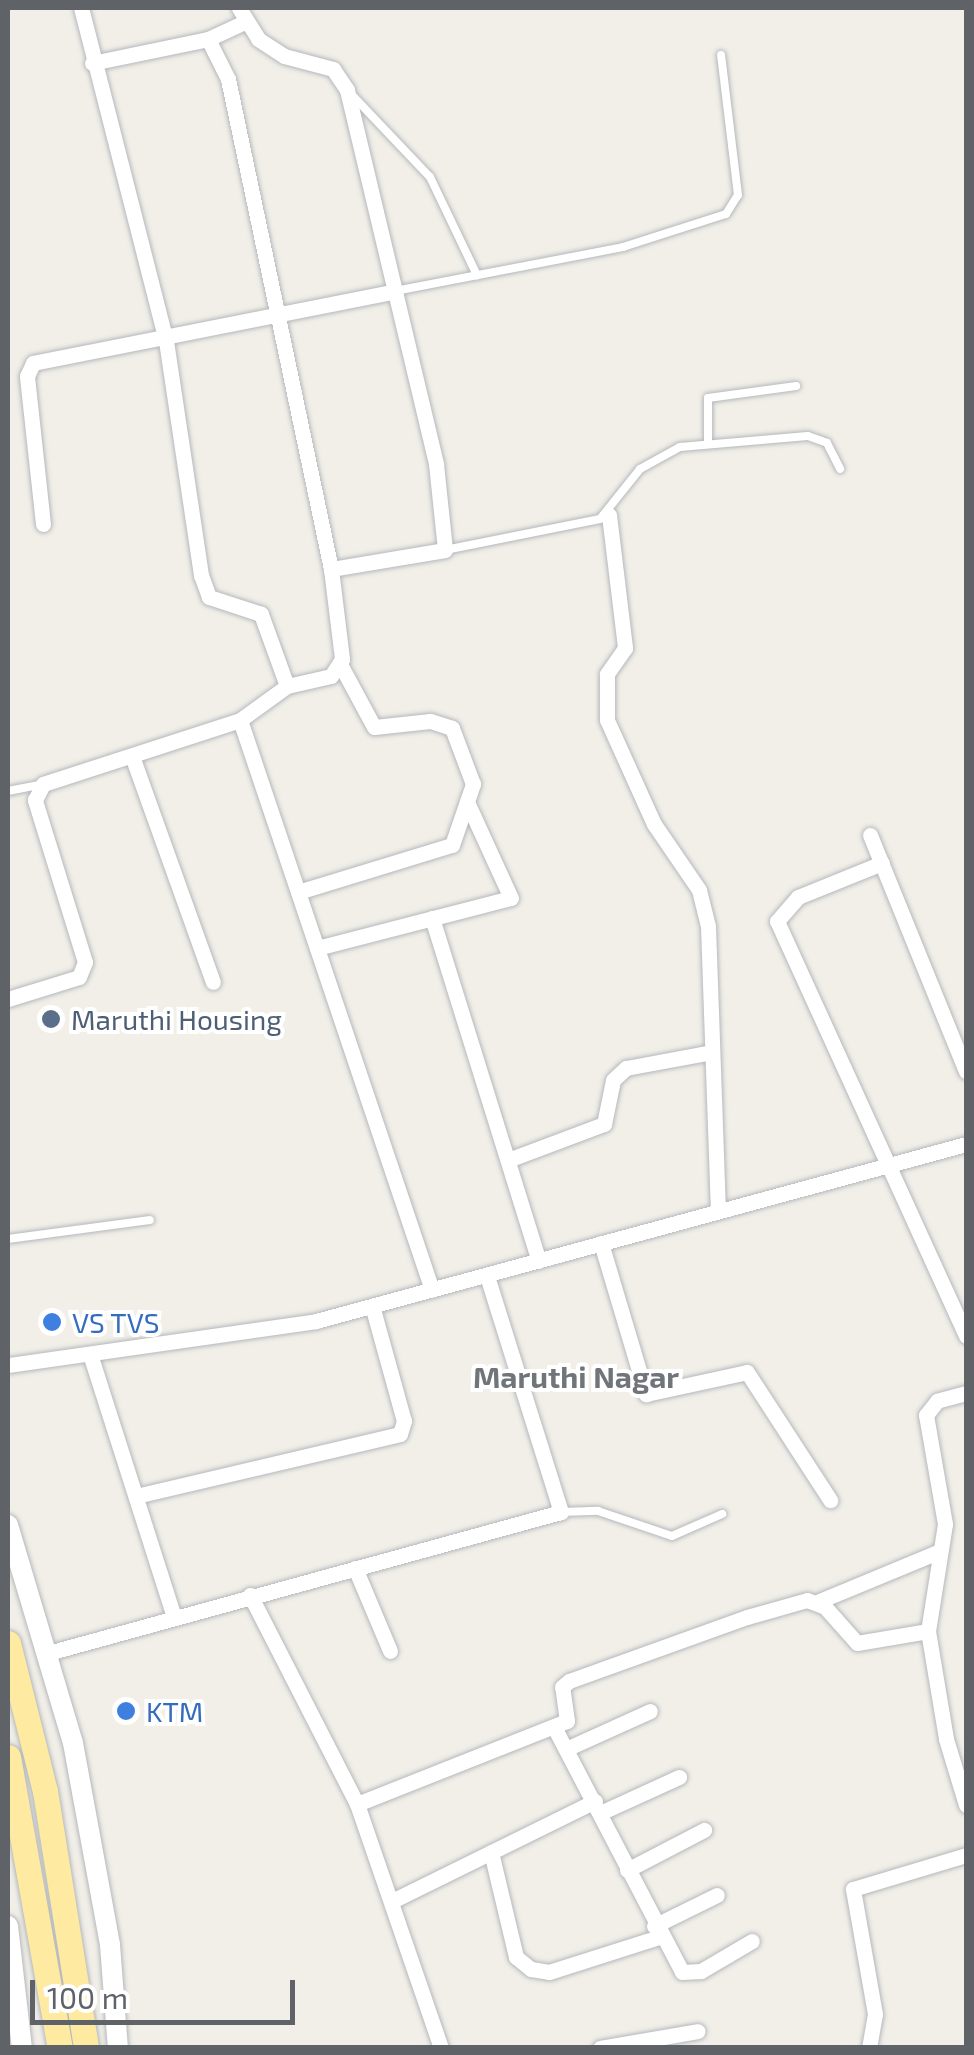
<!DOCTYPE html>
<html>
<head>
<meta charset="utf-8">
<style>
	body { margin:0 }
	#map { position:relative; width:974px; height:2055px; overflow:hidden; background:#f1efe8; font-family:"Exo 2",sans-serif }
	div>[style] { position:absolute }
	[style*='--x'] { left:calc(var(--x)*1px); top:calc(var(--y)*1px); width:calc(var(--w)*1px); rotate:calc(var(--a)*1deg) }
	.roads { filter:drop-shadow(0 0 2px #b5b8bc) drop-shadow(0 0 2px #b5b8bc) }
	.service>* { height:8px; margin:-4px; padding:0 4px; transform-origin:4px; border-radius:4px; background:#fff }
	.minor>* { height:15px; margin:-7.5px; padding:0 7.5px; transform-origin:7.5px; border-radius:7.5px; background:#fff }
	.tertiary>* { height:20px; margin:-10px; padding:0 10px; transform-origin:10px; border-radius:10px; background:#fff }
	.trunk>* { height:25px; margin:-12.5px; padding:0 12.5px; transform-origin:12.5px; border-radius:12.5px; background:#feeaa1 }
	.dots>* { width:28px; height:28px; translate:-50% -50%; box-sizing:border-box; border:5px solid #fff; border-radius:50% }
	span { translate:-50% -50%; white-space:nowrap; text-align:center; line-height:1.15; -webkit-text-stroke:8px #fff; paint-order:stroke }
	.service-label { font-size:28px; color:#4e5e75 }
	.left { translate:0 -50%; text-align:left }
	.shop-label { font-size:28px; color:#366cbe }
	.neighbourhood-label { font-size:30px; color:#70757a; font-weight:700 }
	.frame { position:absolute; inset:0; border:10px solid #5f6368; pointer-events:none }
	.scale { position:absolute; left:30px; top:1980px; width:265px; height:45px; box-sizing:border-box; border:5px solid #5f6368; border-top:0; padding-left:12px; font-size:30px; line-height:35px; white-space:nowrap; color:#5f6368; -webkit-text-stroke:8px #fff; paint-order:stroke }
</style>
</head>
<body>
<div id="map">
	<div class="roads">
		<div class="service">
			<i style="--x:350;--y:93;--w:116;--a:46.4"></i>
			<i style="--x:430;--y:177;--w:109;--a:64.4"></i>
			<i style="--x:395;--y:291;--w:232;--a:-10.9"></i>
			<i style="--x:623;--y:247;--w:108;--a:-17.8"></i>
			<i style="--x:726;--y:214;--w:22;--a:-58"></i>
			<i style="--x:738;--y:195;--w:141;--a:-96.9"></i>
			<i style="--x:708;--y:443;--w:45;--a:-90"></i>
			<i style="--x:708;--y:398;--w:89;--a:-7.8"></i>
			<i style="--x:445;--y:550;--w:158;--a:-11.3"></i>
			<i style="--x:600;--y:519;--w:64;--a:-51.3"></i>
			<i style="--x:640;--y:469;--w:46;--a:-28.8"></i>
			<i style="--x:680;--y:447;--w:128;--a:-4.9"></i>
			<i style="--x:808;--y:436;--w:20;--a:20"></i>
			<i style="--x:827;--y:443;--w:29;--a:63"></i>
			<i style="--x:8;--y:791;--w:36;--a:-11"></i>
			<i style="--x:8;--y:1239;--w:143;--a:-7.6"></i>
			<i style="--x:561;--y:1512;--w:37;--a:-2"></i>
			<i style="--x:598;--y:1511;--w:78;--a:18.7"></i>
			<i style="--x:672;--y:1536;--w:55;--a:-23.7"></i>
		</div>
		<div class="minor">
			<i style="--x:239;--y:8;--w:36;--a:58"></i>
			<i style="--x:258;--y:39;--w:31;--a:33"></i>
			<i style="--x:284;--y:56;--w:51;--a:14.9"></i>
			<i style="--x:333;--y:69;--w:25;--a:56"></i>
			<i style="--x:347;--y:90;--w:384;--a:76.6"></i>
			<i style="--x:436;--y:464;--w:86;--a:84"></i>
			<i style="--x:445;--y:550;--w:116;--a:170.5"></i>
			<i style="--x:208;--y:39;--w:38;--a:-25"></i>
			<i style="--x:92;--y:63;--w:118;--a:-11.7"></i>
			<i style="--x:208;--y:39;--w:45;--a:63.4"></i>
			<i style="--x:228;--y:79;--w:501;--a:78.13"></i>
			<i style="--x:331;--y:569;--w:91;--a:83"></i>
			<i style="--x:342;--y:659;--w:20;--a:123"></i>
			<i style="--x:331;--y:676;--w:45;--a:167.2"></i>
			<i style="--x:609;--y:515;--w:134;--a:83.1"></i>
			<i style="--x:625;--y:648;--w:32;--a:125"></i>
			<i style="--x:607;--y:674;--w:46;--a:90"></i>
			<i style="--x:607;--y:720;--w:114;--a:65.7"></i>
			<i style="--x:654;--y:824;--w:80;--a:55.7"></i>
			<i style="--x:699;--y:890;--w:37;--a:76"></i>
			<i style="--x:708;--y:926;--w:282;--a:88"></i>
			<i style="--x:43;--y:524;--w:149;--a:-96.2"></i>
			<i style="--x:27;--y:376;--w:14;--a:-65"></i>
			<i style="--x:33;--y:363;--w:369;--a:-11.2"></i>
			<i style="--x:240;--y:720;--w:601;--a:71.38"></i>
			<i style="--x:132;--y:756;--w:240;--a:70.3"></i>
			<i style="--x:870;--y:835;--w:255;--a:67.9"></i>
			<i style="--x:882;--y:863;--w:91;--a:158"></i>
			<i style="--x:798;--y:897;--w:32;--a:131"></i>
			<i style="--x:777;--y:921;--w:456;--a:65.5"></i>
			<i style="--x:298;--y:892;--w:161;--a:-17"></i>
			<i style="--x:452;--y:845;--w:65;--a:-71"></i>
			<i style="--x:473;--y:784;--w:60;--a:-110.6"></i>
			<i style="--x:452;--y:728;--w:23;--a:-162"></i>
			<i style="--x:430;--y:721;--w:56;--a:173.9"></i>
			<i style="--x:374;--y:727;--w:69;--a:-118.4"></i>
			<i style="--x:432;--y:918;--w:359;--a:72.7"></i>
			<i style="--x:317;--y:948;--w:200;--a:-14.5"></i>
			<i style="--x:511;--y:898;--w:106;--a:-114.6"></i>
			<i style="--x:8;--y:999;--w:74;--a:-17.2"></i>
			<i style="--x:79;--y:977;--w:16;--a:-68"></i>
			<i style="--x:85;--y:962;--w:170;--a:-107.2"></i>
			<i style="--x:35;--y:800;--w:18;--a:-63"></i>
			<i style="--x:43;--y:784;--w:207;--a:-18"></i>
			<i style="--x:240;--y:720;--w:58;--a:-35.9"></i>
			<i style="--x:287;--y:686;--w:77;--a:-109.9"></i>
			<i style="--x:261;--y:614;--w:55;--a:-161.9"></i>
			<i style="--x:209;--y:597;--w:23;--a:-110"></i>
			<i style="--x:201;--y:575;--w:237;--a:-98.5"></i>
			<i style="--x:166;--y:341;--w:344;--a:-104.3"></i>
			<i style="--x:508;--y:1160;--w:103;--a:-20.6"></i>
			<i style="--x:604;--y:1124;--w:45;--a:-78.4"></i>
			<i style="--x:613;--y:1080;--w:18;--a:-43"></i>
			<i style="--x:626;--y:1068;--w:87;--a:-10.5"></i>
			<i style="--x:601;--y:1243;--w:158;--a:73.4"></i>
			<i style="--x:646;--y:1394;--w:103;--a:-12.3"></i>
			<i style="--x:747;--y:1372;--w:153;--a:57"></i>
			<i style="--x:90;--y:1354;--w:276;--a:72.3"></i>
			<i style="--x:8;--y:1365;--w:311;--a:-8.1"></i>
			<i style="--x:316;--y:1321;--w:674;--a:-15.23"></i>
			<i style="--x:966;--y:1393;--w:30;--a:165"></i>
			<i style="--x:937;--y:1401;--w:18;--a:128"></i>
			<i style="--x:926;--y:1415;--w:111;--a:80.1"></i>
			<i style="--x:945;--y:1524;--w:108;--a:99"></i>
			<i style="--x:928;--y:1631;--w:109;--a:80.5"></i>
			<i style="--x:946;--y:1739;--w:69;--a:73.1"></i>
			<i style="--x:136;--y:1496;--w:271;--a:-13.2"></i>
			<i style="--x:400;--y:1434;--w:14;--a:-73"></i>
			<i style="--x:404;--y:1421;--w:119;--a:-105.5"></i>
			<i style="--x:355;--y:1568;--w:90;--a:67.1"></i>
			<i style="--x:250;--y:1595;--w:235;--a:62.9"></i>
			<i style="--x:357;--y:1804;--w:258;--a:71"></i>
			<i style="--x:817;--y:1602;--w:131;--a:-22.5"></i>
			<i style="--x:48;--y:1653;--w:532;--a:-15.37"></i>
			<i style="--x:561;--y:1512;--w:247;--a:-107.4"></i>
			<i style="--x:554;--y:1727;--w:276;--a:62.4"></i>
			<i style="--x:682;--y:1972;--w:19;--a:-3"></i>
			<i style="--x:701;--y:1971;--w:59;--a:-30.5"></i>
			<i style="--x:566;--y:1749;--w:92;--a:-24.3"></i>
			<i style="--x:357;--y:1804;--w:226;--a:-21.6"></i>
			<i style="--x:567;--y:1721;--w:34;--a:-98"></i>
			<i style="--x:562;--y:1687;--w:9;--a:-41"></i>
			<i style="--x:569;--y:1681;--w:189;--a:-19.8"></i>
			<i style="--x:747;--y:1617;--w:62;--a:-15.8"></i>
			<i style="--x:807;--y:1600;--w:19;--a:21"></i>
			<i style="--x:825;--y:1607;--w:48;--a:48.4"></i>
			<i style="--x:857;--y:1643;--w:72;--a:-9.6"></i>
			<i style="--x:600;--y:1813;--w:87;--a:-24.5"></i>
			<i style="--x:491;--y:1852;--w:108;--a:76.6"></i>
			<i style="--x:516;--y:1957;--w:19;--a:39"></i>
			<i style="--x:531;--y:1969;--w:18;--a:9"></i>
			<i style="--x:549;--y:1972;--w:115;--a:-17.7"></i>
			<i style="--x:627;--y:1870;--w:87;--a:-27.5"></i>
			<i style="--x:394;--y:1900;--w:224;--a:-26.2"></i>
			<i style="--x:654;--y:1926;--w:70;--a:-26.2"></i>
			<i style="--x:600;--y:2048;--w:99;--a:-9.8"></i>
			<i style="--x:869;--y:2048;--w:35;--a:-80"></i>
			<i style="--x:875;--y:2014;--w:127;--a:-100"></i>
			<i style="--x:853;--y:1889;--w:118;--a:-16.7"></i>
		</div>
		<div class="tertiary">
			<i style="--x:8;--y:1525;--w:227;--a:73.4"></i>
			<i style="--x:73;--y:1743;--w:205;--a:79.6"></i>
			<i style="--x:110;--y:1945;--w:103;--a:85.6"></i>
			<i style="--x:8;--y:1926;--w:123;--a:83.5"></i>
		</div>
		<div class="trunk">
			<i style="--x:8;--y:1643;--w:153;--a:76"></i>
			<i style="--x:45;--y:1791;--w:260;--a:80.9"></i>
			<i style="--x:8;--y:1757;--w:296;--a:79.9"></i>
		</div>
	</div>
	<div class="dots">
		<i style="left:51px;top:1019px;background:#5c6f8a"></i>
		<i style="left:52px;top:1322px;background:#3f7fe0"></i>
		<i style="left:126px;top:1711px;background:#3f7fe0"></i>
	</div>
	<div class="service-label">
		<span class="left" style="left:71px;top:1019px">Maruthi Housing</span>
	</div>
	<div class="shop-label">
		<span class="left" style="left:72px;top:1322px">VS TVS</span>
		<span class="left" style="left:146px;top:1711px">KTM</span>
	</div>
	<div class="neighbourhood-label">
		<span style="left:576px;top:1376px">Maruthi Nagar</span>
	</div>
	<div class="frame"></div>
	<div class="scale">100 m</div>
</div>
</body>
</html>
